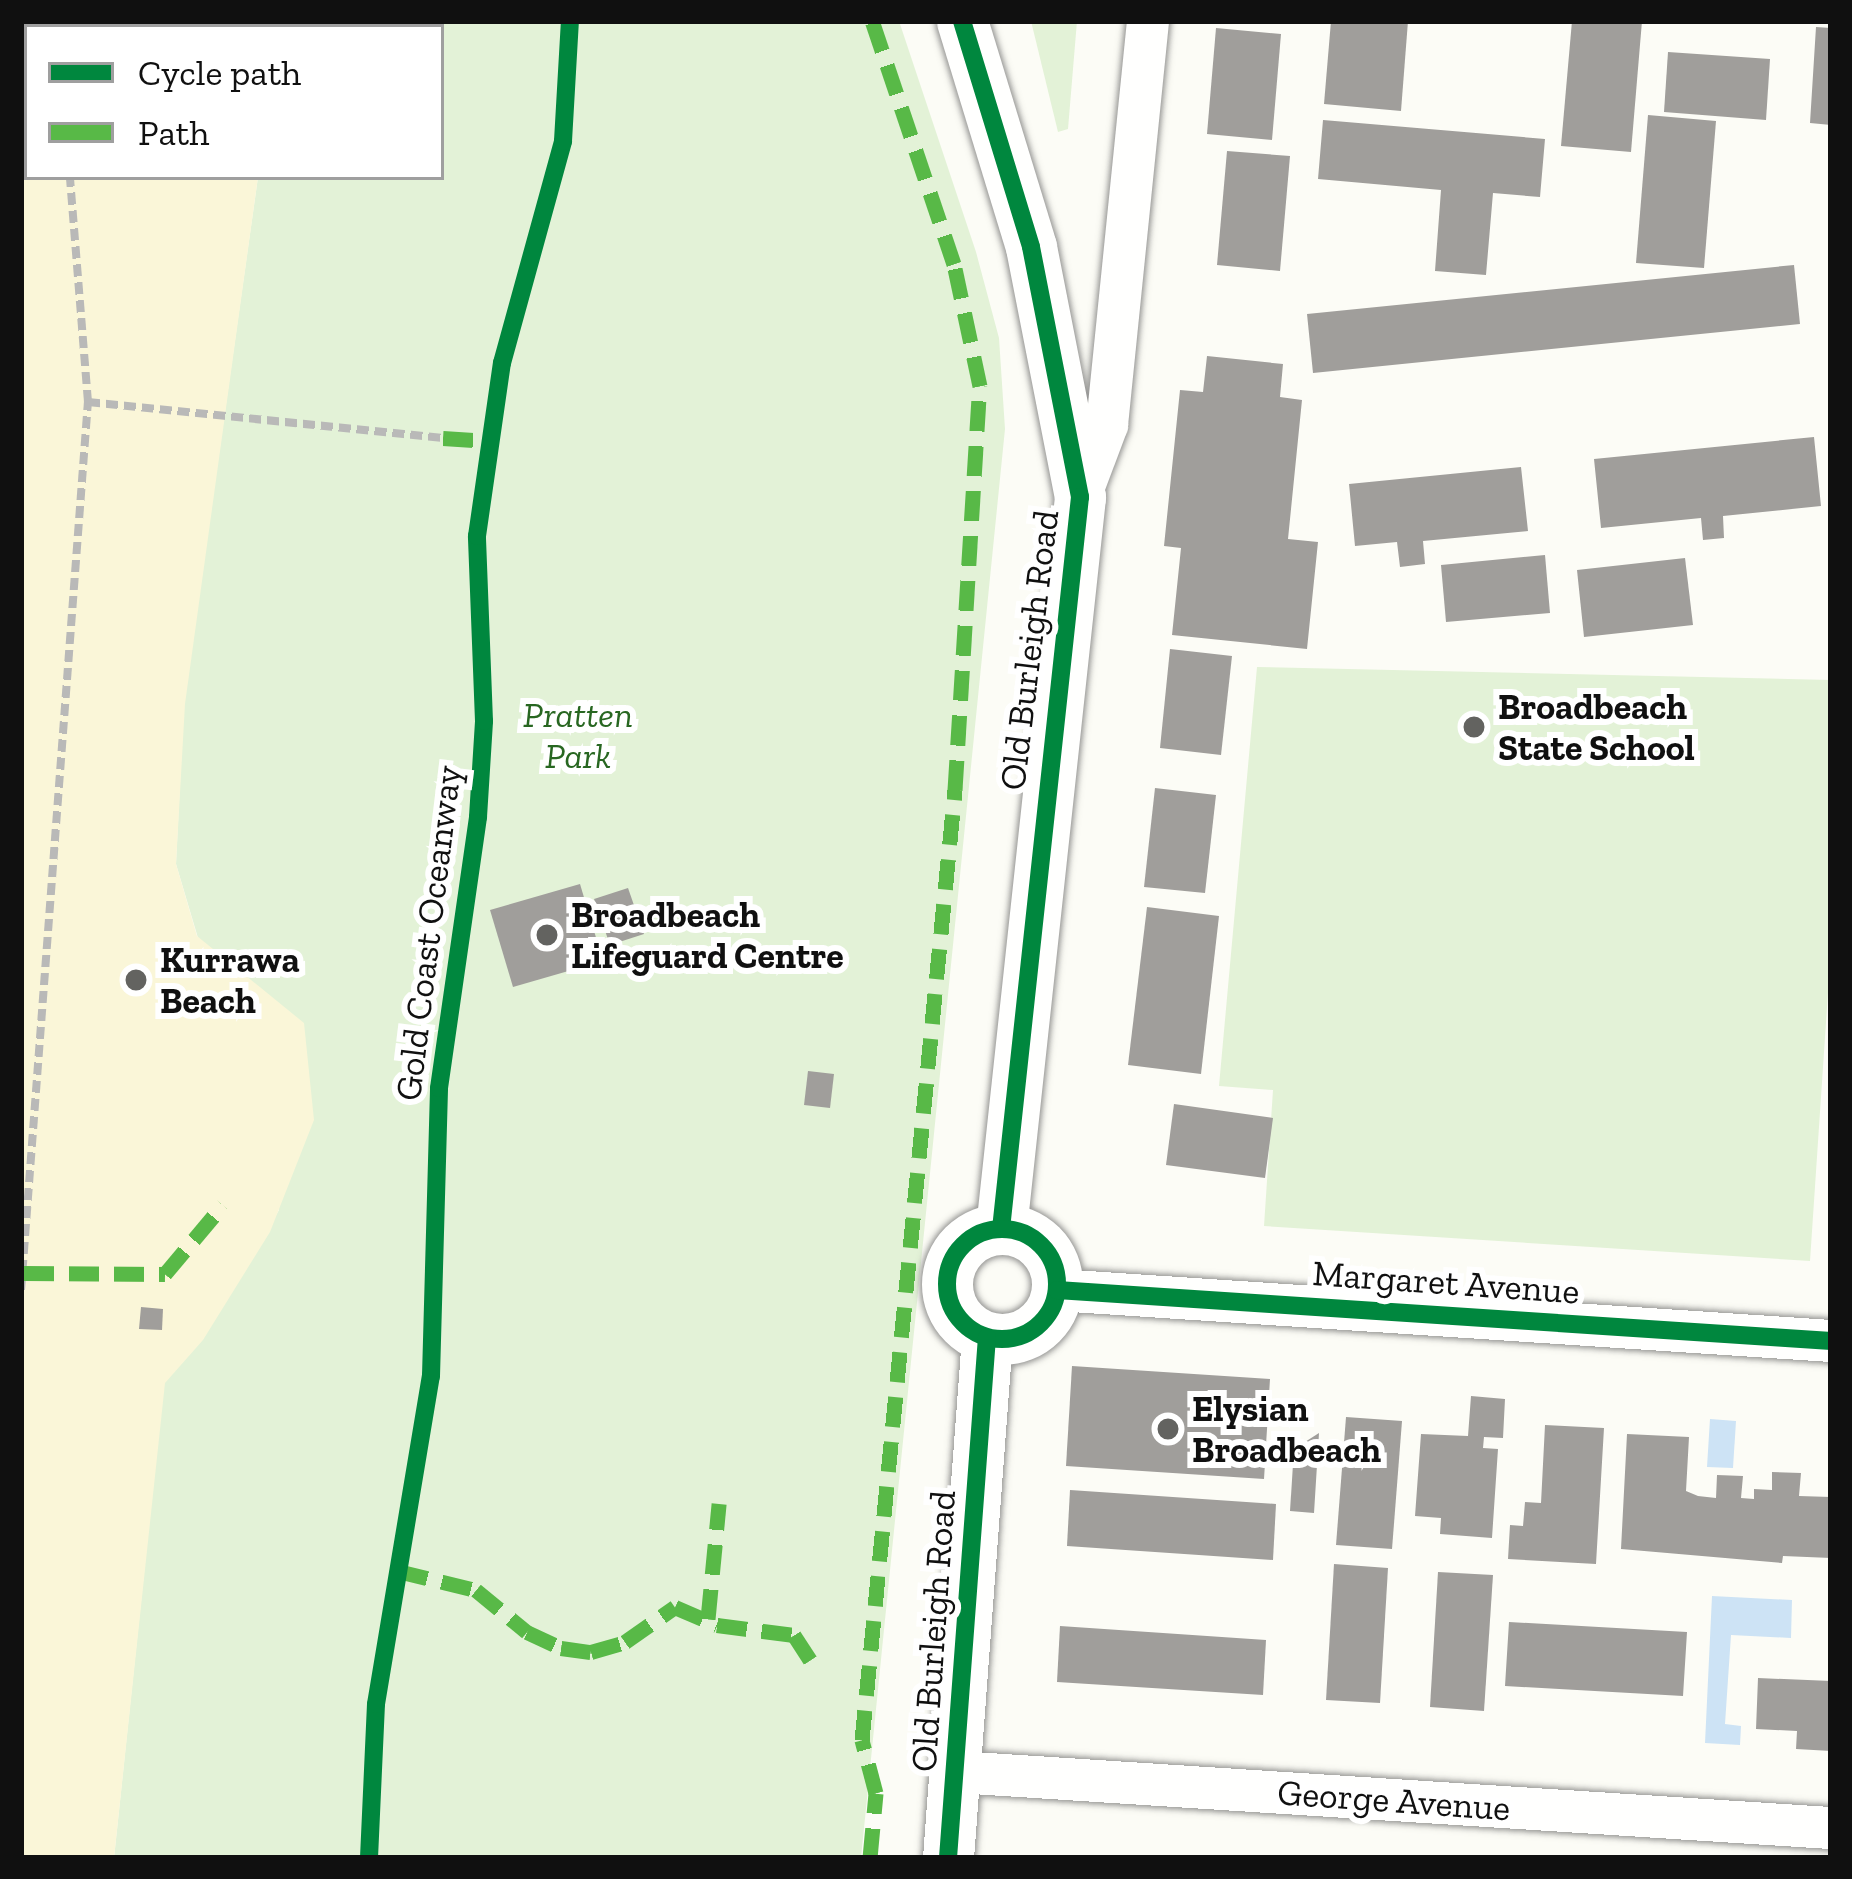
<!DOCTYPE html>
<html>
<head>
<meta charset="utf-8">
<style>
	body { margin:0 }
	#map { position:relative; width:1852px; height:1879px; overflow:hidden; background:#fcfcf6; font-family:"Zilla Slab",serif }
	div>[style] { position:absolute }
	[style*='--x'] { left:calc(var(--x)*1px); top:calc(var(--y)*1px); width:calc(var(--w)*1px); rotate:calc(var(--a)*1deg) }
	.green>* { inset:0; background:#e3f2d7 }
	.sand>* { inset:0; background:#faf6d8 }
	.water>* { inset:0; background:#cde3f5 }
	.building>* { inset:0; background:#a09e9b }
	.path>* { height:8px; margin-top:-4px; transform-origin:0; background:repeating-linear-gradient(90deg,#b9b9b8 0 12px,transparent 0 18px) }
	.roads { filter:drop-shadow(0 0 3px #969694) drop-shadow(0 0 3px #969694) }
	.minor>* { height:42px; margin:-21px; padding:0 21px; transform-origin:21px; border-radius:21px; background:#fffffe }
	.tertiary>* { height:51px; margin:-25.5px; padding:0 25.5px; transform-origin:25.5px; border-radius:25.5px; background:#fffffe }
	.tertiary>.ring { margin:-25.5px; padding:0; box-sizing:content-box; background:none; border:51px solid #fffffe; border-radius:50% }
	.quiet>* { height:15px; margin-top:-7.5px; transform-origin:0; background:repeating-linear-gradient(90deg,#58b947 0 30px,transparent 0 45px) }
	.cycleway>* { height:18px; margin:-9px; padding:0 9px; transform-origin:9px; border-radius:9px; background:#00873e }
	.cycleway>.ring { margin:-9px; padding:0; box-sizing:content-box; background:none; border:18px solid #00873e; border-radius:50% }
	.dots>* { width:33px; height:33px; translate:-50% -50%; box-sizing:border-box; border:6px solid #fff; border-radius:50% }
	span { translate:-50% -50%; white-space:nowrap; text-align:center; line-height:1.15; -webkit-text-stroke:12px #fff; paint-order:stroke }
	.street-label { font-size:36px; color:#101010 }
	.poi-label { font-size:36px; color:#101010; font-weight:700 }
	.left { translate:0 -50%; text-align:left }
	.park-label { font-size:36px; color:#286721; font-style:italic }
	.frame { position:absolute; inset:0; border:24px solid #101010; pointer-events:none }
	.legend { position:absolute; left:24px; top:24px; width:420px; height:156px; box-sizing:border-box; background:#fff; border:3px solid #9f9f9f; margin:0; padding:15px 21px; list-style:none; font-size:36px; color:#101010 }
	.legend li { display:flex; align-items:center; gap:24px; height:60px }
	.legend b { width:60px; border:3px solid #9f9f9f }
</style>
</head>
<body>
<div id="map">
	<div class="green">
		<i style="clip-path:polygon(276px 21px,899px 21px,976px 252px,999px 338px,1005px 429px,861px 1858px,114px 1858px,164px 1383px,203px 1339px,279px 1210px,176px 864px,184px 702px,258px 177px,441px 177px,441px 27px,275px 27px)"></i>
		<i style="clip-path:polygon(1031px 21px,1077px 21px,1068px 129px,1058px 132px)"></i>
		<i style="clip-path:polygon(1257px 667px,1831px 680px,1831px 948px,1810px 1261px,1264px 1226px,1273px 1090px,1219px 1086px)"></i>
	</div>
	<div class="sand">
		<i style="clip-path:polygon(21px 21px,276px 21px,27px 27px,27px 177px,258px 177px,185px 704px,176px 864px,197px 936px,304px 1023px,314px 1120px,270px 1232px,203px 1340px,165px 1383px,114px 1858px,21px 1858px)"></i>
	</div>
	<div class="water">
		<i style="clip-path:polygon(1710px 1419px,1736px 1421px,1733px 1468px,1707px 1467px)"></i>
		<i style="clip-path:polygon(1712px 1596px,1792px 1600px,1791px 1638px,1731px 1635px,1725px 1724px,1741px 1726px,1740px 1745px,1705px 1743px)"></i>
	</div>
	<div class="building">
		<i style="clip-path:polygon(1331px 21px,1408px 21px,1401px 111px,1324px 104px)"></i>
		<i style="clip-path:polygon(1572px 21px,1642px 21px,1631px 152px,1561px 146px)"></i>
		<i style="clip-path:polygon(1816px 27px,1831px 28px,1831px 125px,1810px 123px)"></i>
		<i style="clip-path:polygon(1216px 28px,1281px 34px,1272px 140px,1207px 134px)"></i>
		<i style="clip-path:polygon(1668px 52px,1770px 59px,1766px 120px,1664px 112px)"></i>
		<i style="clip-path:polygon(1648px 115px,1716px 121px,1704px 268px,1636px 263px)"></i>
		<i style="clip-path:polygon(1323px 120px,1545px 139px,1540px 197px,1493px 193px,1486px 275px,1435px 271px,1441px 190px,1318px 179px)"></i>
		<i style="clip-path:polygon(1227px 151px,1290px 156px,1280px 271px,1217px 265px)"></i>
		<i style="clip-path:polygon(1794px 265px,1800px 324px,1313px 373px,1307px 314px)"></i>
		<i style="clip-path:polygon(1207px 356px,1283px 364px,1280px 397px,1302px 400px,1288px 539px,1318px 542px,1307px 649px,1172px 635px,1181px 548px,1164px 546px,1180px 390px,1203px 392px)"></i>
		<i style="clip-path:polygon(1814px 437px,1821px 506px,1723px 516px,1724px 538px,1703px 540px,1701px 518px,1601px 528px,1594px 459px)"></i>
		<i style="clip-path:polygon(1521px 467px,1528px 531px,1423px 541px,1425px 564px,1400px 567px,1397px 542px,1355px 546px,1349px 484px)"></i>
		<i style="clip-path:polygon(1545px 555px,1550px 613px,1446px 622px,1441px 565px)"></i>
		<i style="clip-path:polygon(1685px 558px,1693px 625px,1584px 637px,1577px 570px)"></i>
		<i style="clip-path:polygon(1170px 649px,1232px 656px,1221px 755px,1160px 748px)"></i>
		<i style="clip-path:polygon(1155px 788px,1216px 795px,1205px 893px,1144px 887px)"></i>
		<i style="clip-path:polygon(580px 884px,603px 961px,513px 987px,490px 910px)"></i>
		<i style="clip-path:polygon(628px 888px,644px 934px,610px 945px,594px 899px)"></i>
		<i style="clip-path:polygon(1147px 907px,1219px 916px,1201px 1074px,1128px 1065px)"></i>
		<i style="clip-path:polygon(808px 1071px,834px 1074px,830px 1108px,804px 1105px)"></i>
		<i style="clip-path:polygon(1174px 1104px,1273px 1118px,1265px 1178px,1166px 1165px)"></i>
		<i style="clip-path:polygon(141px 1307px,163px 1309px,162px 1330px,139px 1329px)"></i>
		<i style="clip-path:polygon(1072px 1366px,1270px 1379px,1264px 1479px,1066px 1466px)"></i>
		<i style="clip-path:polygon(1471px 1396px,1505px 1399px,1503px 1438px,1484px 1437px,1483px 1448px,1498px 1449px,1492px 1538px,1440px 1534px,1441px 1518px,1415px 1516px,1421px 1434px,1468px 1436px)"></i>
		<i style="clip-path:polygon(1346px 1417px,1402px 1421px,1392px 1549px,1336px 1545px)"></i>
		<i style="clip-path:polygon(1545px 1425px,1604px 1428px,1596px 1564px,1508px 1559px,1510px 1525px,1523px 1526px,1525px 1502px,1541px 1503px)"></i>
		<i style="clip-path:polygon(1319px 1433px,1314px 1513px,1290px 1511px,1294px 1449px)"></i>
		<i style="clip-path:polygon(1627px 1434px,1689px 1437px,1686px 1491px,1698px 1496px,1716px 1498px,1717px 1475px,1743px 1476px,1741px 1498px,1754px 1499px,1754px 1489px,1772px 1490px,1772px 1472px,1801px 1473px,1799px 1496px,1831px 1497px,1831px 1558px,1783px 1556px,1782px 1563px,1621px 1549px)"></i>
		<i style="clip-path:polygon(1070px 1490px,1276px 1504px,1273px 1560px,1067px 1546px)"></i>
		<i style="clip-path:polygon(1334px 1564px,1388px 1568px,1380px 1703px,1326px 1700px)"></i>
		<i style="clip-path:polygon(1438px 1572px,1493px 1575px,1484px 1711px,1430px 1707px)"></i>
		<i style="clip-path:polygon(1509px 1622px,1687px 1632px,1683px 1696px,1505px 1686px)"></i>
		<i style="clip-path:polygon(1060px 1626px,1266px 1640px,1263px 1695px,1057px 1682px)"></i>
		<i style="clip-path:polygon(1758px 1678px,1831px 1681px,1831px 1751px,1796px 1749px,1797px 1731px,1756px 1729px)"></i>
	</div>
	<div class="path">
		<i style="--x:58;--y:21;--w:6;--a:90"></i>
		<i style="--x:88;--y:402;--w:357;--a:5.8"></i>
		<i style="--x:21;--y:1290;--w:891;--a:-85.69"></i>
		<i style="--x:88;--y:402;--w:226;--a:-94.6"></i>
	</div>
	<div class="roads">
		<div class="minor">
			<i style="--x:1080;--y:497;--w:77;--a:-69.4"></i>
			<i style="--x:1107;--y:425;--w:406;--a:-84.2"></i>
			<i style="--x:1057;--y:1290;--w:776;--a:3.77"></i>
			<i style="--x:957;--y:1772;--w:876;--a:3.67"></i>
		</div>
		<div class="tertiary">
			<i style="--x:962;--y:21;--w:236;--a:73"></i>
			<i style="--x:1031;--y:247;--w:255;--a:78.9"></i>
			<i style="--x:1080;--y:497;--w:736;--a:96.16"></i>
			<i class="ring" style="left:947px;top:1229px;width:59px;height:59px"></i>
			<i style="--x:948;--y:1858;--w:522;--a:-85.72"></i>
		</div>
	</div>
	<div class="quiet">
		<i style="--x:443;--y:438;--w:46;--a:3.7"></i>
		<i style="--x:24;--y:1273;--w:141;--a:0.4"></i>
		<i style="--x:165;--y:1274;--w:90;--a:-50"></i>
		<i style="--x:398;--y:1571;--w:80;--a:13.7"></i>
		<i style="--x:476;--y:1590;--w:66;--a:39.5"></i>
		<i style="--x:527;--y:1632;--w:38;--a:25"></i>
		<i style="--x:561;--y:1648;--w:30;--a:8"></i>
		<i style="--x:591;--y:1652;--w:35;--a:-16"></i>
		<i style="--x:625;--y:1642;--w:61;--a:-35"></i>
		<i style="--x:675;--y:1607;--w:46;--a:23.2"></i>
		<i style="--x:717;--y:1625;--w:78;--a:7.4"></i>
		<i style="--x:794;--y:1635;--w:30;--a:57"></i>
		<i style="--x:708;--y:1619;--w:116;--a:-84.5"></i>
		<i style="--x:870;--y:1858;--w:65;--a:-84.7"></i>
		<i style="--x:876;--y:1793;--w:55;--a:-104.8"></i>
		<i style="--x:862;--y:1740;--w:955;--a:-84.41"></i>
		<i style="--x:955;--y:790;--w:405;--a:-86.5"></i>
		<i style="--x:980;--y:386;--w:125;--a:-102"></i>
		<i style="--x:954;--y:264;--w:256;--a:-108.6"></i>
	</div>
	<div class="cycleway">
		<i style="--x:962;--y:21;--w:236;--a:73"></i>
		<i style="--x:1031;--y:247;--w:255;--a:78.9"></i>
		<i style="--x:1080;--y:497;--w:736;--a:96.16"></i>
		<i class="ring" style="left:947px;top:1229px;width:92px;height:92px"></i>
		<i style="--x:1057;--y:1290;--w:776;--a:3.77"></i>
		<i style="--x:369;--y:1858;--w:154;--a:-87.4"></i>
		<i style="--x:376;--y:1704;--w:333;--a:-80.5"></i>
		<i style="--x:431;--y:1376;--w:288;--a:-88.4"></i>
		<i style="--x:439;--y:1088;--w:274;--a:-81.8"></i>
		<i style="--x:478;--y:817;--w:96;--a:-86.4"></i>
		<i style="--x:484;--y:721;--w:185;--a:-92.2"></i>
		<i style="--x:477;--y:536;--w:175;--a:-81.8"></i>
		<i style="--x:502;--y:363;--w:230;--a:-74.6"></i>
		<i style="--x:563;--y:141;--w:120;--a:-86.7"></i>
		<i style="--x:948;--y:1858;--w:522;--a:-85.72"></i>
	</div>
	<div class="dots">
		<i style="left:1474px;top:727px;background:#636360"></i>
		<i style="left:547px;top:935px;background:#636360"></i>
		<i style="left:136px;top:980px;background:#636360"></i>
		<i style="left:1168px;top:1429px;background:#636360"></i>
	</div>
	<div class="street-label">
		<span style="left:1029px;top:650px;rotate:-83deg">Old Burleigh Road</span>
		<span style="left:428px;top:933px;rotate:-83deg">Gold Coast Oceanway</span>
		<span style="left:1446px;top:1282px;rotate:4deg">Margaret Avenue</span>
		<span style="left:933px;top:1631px;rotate:-86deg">Old Burleigh Road</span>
		<span style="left:1394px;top:1800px;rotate:4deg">George Avenue</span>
	</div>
	<div class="poi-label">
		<span class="left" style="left:1498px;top:727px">Broadbeach<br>State School</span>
		<span class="left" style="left:571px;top:935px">Broadbeach<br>Lifeguard Centre</span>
		<span class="left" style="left:160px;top:980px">Kurrawa<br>Beach</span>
		<span class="left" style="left:1192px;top:1429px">Elysian<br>Broadbeach</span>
	</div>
	<div class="park-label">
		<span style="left:578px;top:735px">Pratten<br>Park</span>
	</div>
	<div class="frame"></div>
	<ul class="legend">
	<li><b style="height:15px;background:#00873e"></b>Cycle path</li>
	<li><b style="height:15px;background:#58b947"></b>Path</li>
	</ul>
</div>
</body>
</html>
